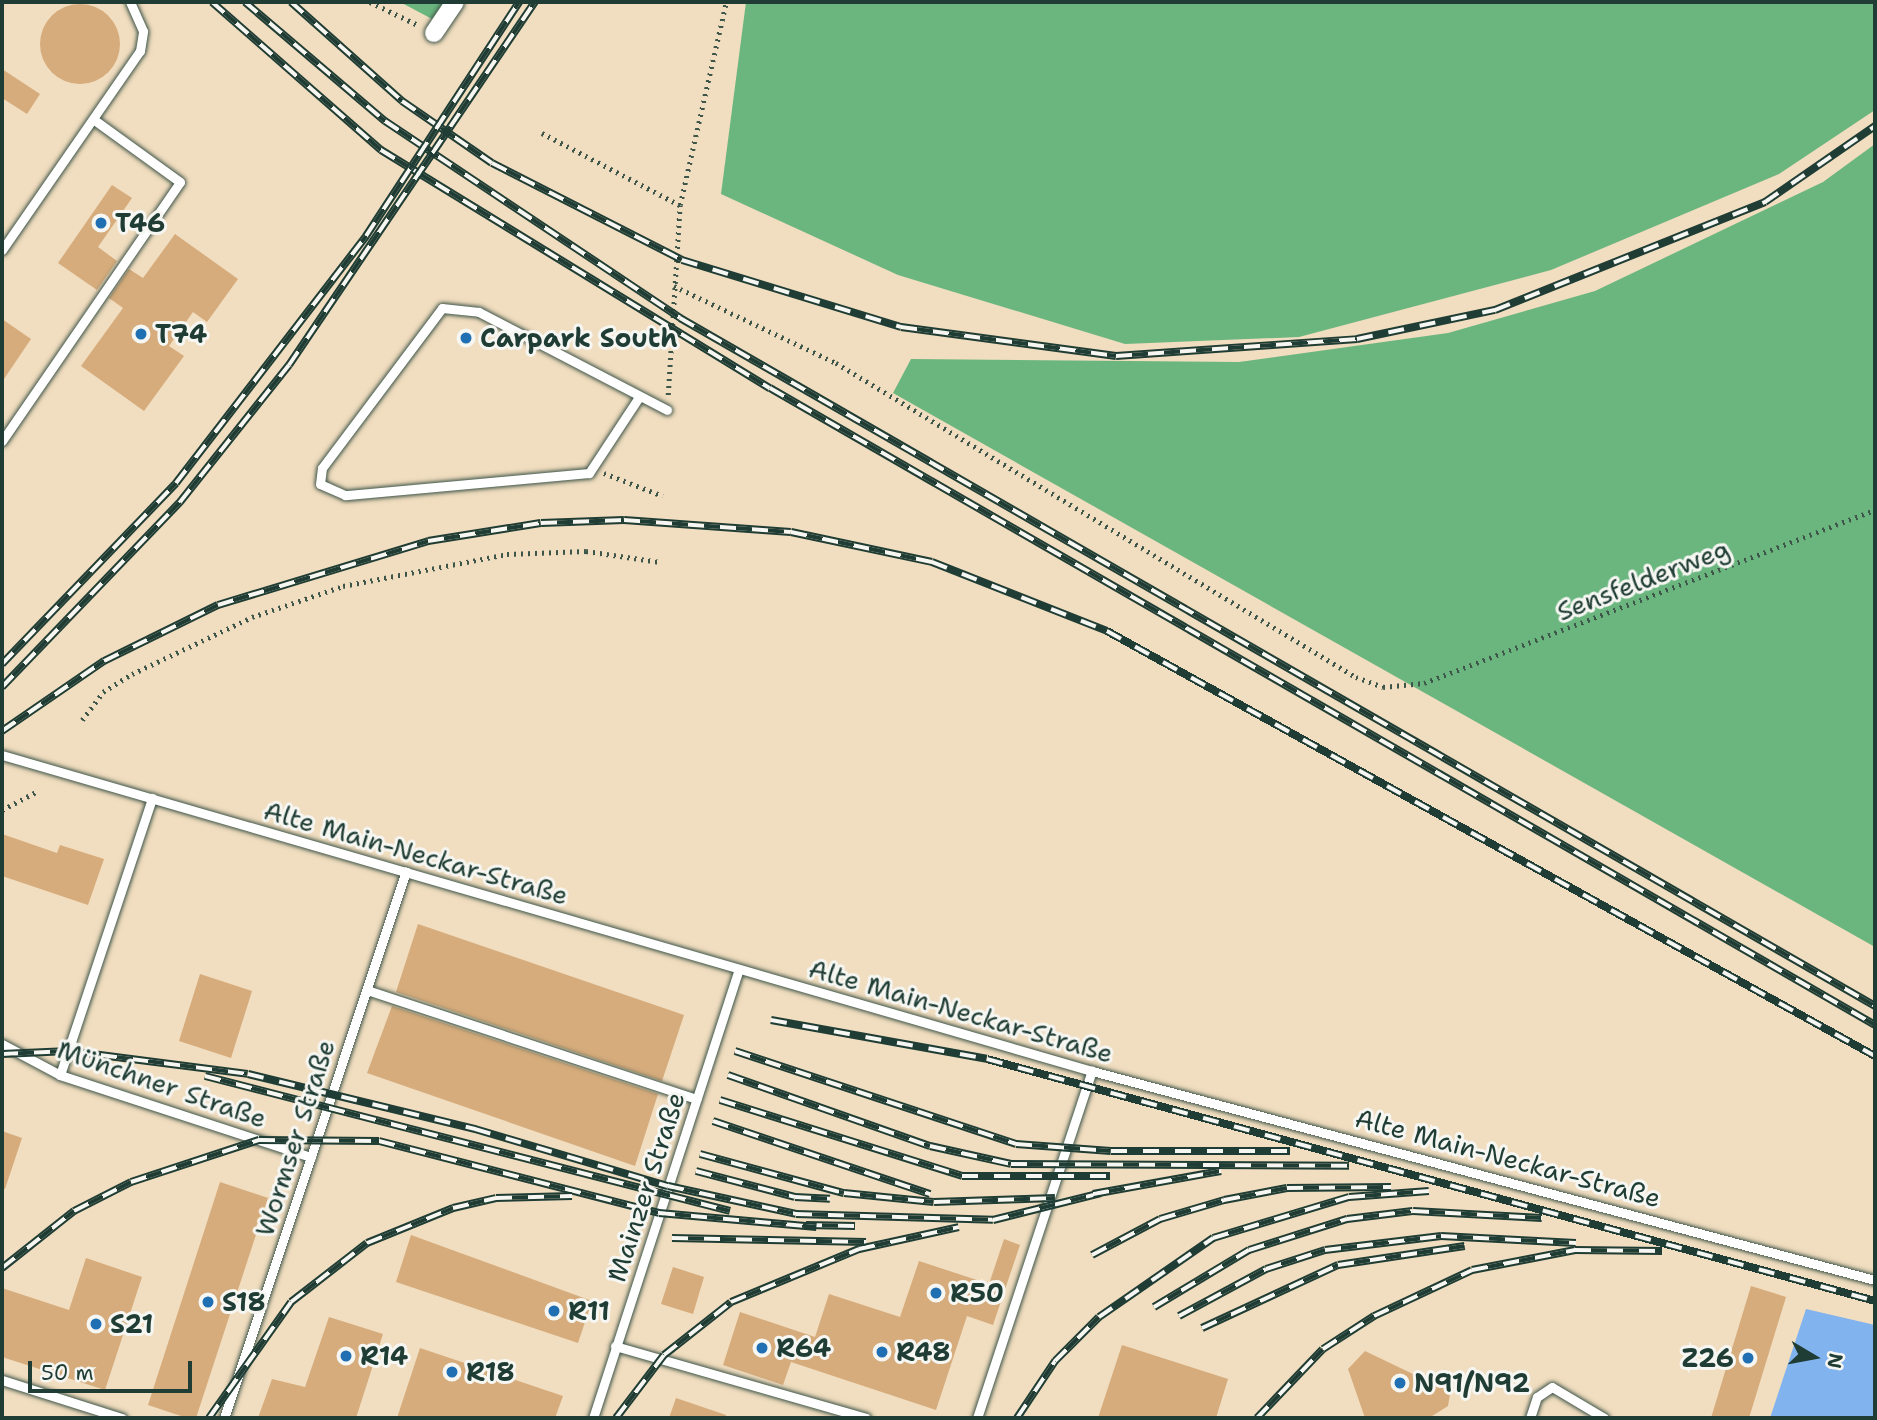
<!DOCTYPE html>
<html>
<head>
<meta charset="utf-8">
<style>
	body { margin:0 }
	#map { position:relative; width:1877px; height:1420px; overflow:hidden; background:#f1ddbf; font-family:"Shantell Sans",sans-serif }
	div>[style] { position:absolute }
	[style*='--x'] { left:calc(var(--x)*1px); top:calc(var(--y)*1px); width:calc(var(--w)*1px); rotate:calc(var(--a)*1deg) }
	.forest>* { inset:0; background:#6bb67f }
	.water>* { inset:0; background:#81b3ee }
	.building>* { inset:0; background:#d6ac7c }
	.round { border-radius:50% }
	.path>* { height:4.5px; margin-top:-2.25px; transform-origin:0; background:repeating-linear-gradient(90deg,#3e5549 0 2px,transparent 0 7px) }
	.roads { filter:drop-shadow(0 0 2px #3e5549) drop-shadow(0 0 2px #3e5549) }
	.lane>* { height:9px; margin:-4.5px; padding:0 4.5px; transform-origin:4.5px; border-radius:4.5px; background:#fff }
	.street>* { height:18px; margin:-9px; padding:0 9px; transform-origin:9px; border-radius:9px; background:#fff }
	.rail>* { height:8px; margin-top:-4px; transform-origin:0; background:repeating-linear-gradient(90deg,#f6f6f2 0 16px,#1f3d34 0 32px); box-sizing:border-box; border-block:2px solid #1f3d34 }
	.dots>* { width:19px; height:19px; translate:-50% -50%; box-sizing:border-box; border:4px solid #f6f6f2; border-radius:50% }
	span { translate:-50% -50%; white-space:nowrap; text-align:center; line-height:1.15; -webkit-text-stroke:6px #f6f6f2; paint-order:stroke }
	.poi-label { font-size:26px; color:#1f3d34; font-weight:700 }
	.left { translate:0 -50%; text-align:left }
	.right { translate:-100% -50%; text-align:right }
	.street-label { font-size:26px; color:#1f3d34 }
	.frame { position:absolute; inset:0; border:4px solid #1f3d34; pointer-events:none }
	.north { position:absolute; left:1779px; top:1322px; width:70px; height:70px; -webkit-text-stroke:5px #f6f6f2; paint-order:stroke; rotate:100deg; font-size:19px; font-weight:700; line-height:28px; text-align:center; color:#1f3d34 }
	.north::after { content:''; display:block; margin:auto; width:24px; height:32px; background:#1f3d34; clip-path:polygon(50% 0,100% 100%,50% 72%,0 100%) }
	.scale { position:absolute; left:28px; top:1361px; width:164px; height:32px; box-sizing:border-box; border:4px solid #1f3d34; border-top:0; padding-left:9px; font-size:21px; line-height:24px; white-space:nowrap; color:#1f3d34; -webkit-text-stroke:5px #f6f6f2; paint-order:stroke }
</style>
</head>
<body>
<div id="map">
	<div class="forest">
		<i style="clip-path:polygon(400px 2px,444px 2px,432px 19px)"></i>
		<i style="clip-path:polygon(746px 2px,1874px 2px,1875px 110px,1779px 174px,1551px 270px,1299px 337px,1125px 344px,898px 275px,721px 194px)"></i>
		<i style="clip-path:polygon(1875px 144px,1875px 947px,893px 393px,911px 359px,1239px 362px,1448px 333px,1595px 291px,1823px 182px)"></i>
	</div>
	<div class="water">
		<i style="clip-path:polygon(1806px 1309px,1875px 1325px,1875px 1418px,1770px 1418px)"></i>
	</div>
	<div class="building">
		<i class="round" style="left:40px;top:4px;width:80px;height:80px"></i>
		<i style="clip-path:polygon(2px 69px,40px 94px,27px 114px,2px 98px)"></i>
		<i style="clip-path:polygon(112px 185px,132px 198px,98px 247px,117px 261px,97px 290px,58px 263px)"></i>
		<i style="clip-path:polygon(175px 234px,238px 279px,207px 322px,193px 312px,169px 346px,184px 356px,144px 411px,81px 366px,123px 308px,109px 298px,129px 269px,143px 278px)"></i>
		<i style="clip-path:polygon(2px 319px,31px 339px,2px 382px)"></i>
		<i style="clip-path:polygon(2px 834px,57px 853px,60px 845px,104px 859px,88px 905px,2px 876px)"></i>
		<i style="clip-path:polygon(418px 924px,684px 1015px,662px 1081px,396px 992px)"></i>
		<i style="clip-path:polygon(200px 974px,252px 991px,231px 1058px,179px 1041px)"></i>
		<i style="clip-path:polygon(392px 1006px,658px 1094px,635px 1166px,367px 1073px)"></i>
		<i style="clip-path:polygon(2px 1131px,22px 1138px,5px 1189px,2px 1189px)"></i>
		<i style="clip-path:polygon(220px 1182px,268px 1198px,196px 1418px,187px 1418px,148px 1405px)"></i>
		<i style="clip-path:polygon(411px 1235px,592px 1301px,578px 1343px,396px 1282px)"></i>
		<i style="clip-path:polygon(1004px 1239px,1020px 1245px,993px 1325px,967px 1316px,936px 1410px,791px 1362px,783px 1385px,723px 1365px,740px 1312px,815px 1337px,829px 1294px,900px 1317px,919px 1261px,989px 1284px)"></i>
		<i style="clip-path:polygon(86px 1258px,142px 1277px,105px 1390px,2px 1357px,2px 1288px,69px 1310px)"></i>
		<i style="clip-path:polygon(673px 1267px,704px 1277px,693px 1314px,661px 1304px)"></i>
		<i style="clip-path:polygon(1751px 1286px,1786px 1297px,1749px 1418px,1711px 1418px)"></i>
		<i style="clip-path:polygon(329px 1317px,383px 1334px,356px 1418px,258px 1418px,272px 1379px,305px 1387px)"></i>
		<i style="clip-path:polygon(1122px 1345px,1228px 1379px,1216px 1418px,1098px 1418px)"></i>
		<i style="clip-path:polygon(420px 1348px,563px 1396px,555px 1418px,397px 1418px)"></i>
		<i style="clip-path:polygon(1365px 1351px,1415px 1375px,1441px 1374px,1451px 1388px,1448px 1406px,1429px 1418px,1365px 1418px,1348px 1369px)"></i>
		<i style="clip-path:polygon(676px 1398px,726px 1415px,726px 1418px,669px 1418px)"></i>
	</div>
	<div class="path">
		<i style="--x:370;--y:2;--w:53;--a:25.6"></i>
		<i style="--x:542;--y:133;--w:156;--a:27.6"></i>
		<i style="--x:674;--y:286;--w:179;--a:25.4"></i>
		<i style="--x:836;--y:363;--w:607;--a:31.13"></i>
		<i style="--x:1356;--y:677;--w:29;--a:20"></i>
		<i style="--x:1383;--y:687;--w:41;--a:-5.6"></i>
		<i style="--x:1424;--y:683;--w:483;--a:-21"></i>
		<i style="--x:668;--y:395;--w:190;--a:-86.4"></i>
		<i style="--x:680;--y:205;--w:208;--a:-77.2"></i>
		<i style="--x:604;--y:473;--w:63;--a:21.3"></i>
		<i style="--x:82;--y:720;--w:35;--a:-53"></i>
		<i style="--x:103;--y:692;--w:34;--a:-32"></i>
		<i style="--x:132;--y:674;--w:133;--a:-25.4"></i>
		<i style="--x:252;--y:617;--w:96;--a:-18.8"></i>
		<i style="--x:343;--y:586;--w:167;--a:-11"></i>
		<i style="--x:507;--y:554;--w:79;--a:-2.2"></i>
		<i style="--x:586;--y:551;--w:75;--a:8.5"></i>
		<i style="--x:2;--y:810;--w:40;--a:-28"></i>
	</div>
	<div class="roads">
		<div class="lane">
			<i style="--x:2;--y:250;--w:242;--a:-55.3"></i>
			<i style="--x:140;--y:51;--w:20;--a:-81"></i>
			<i style="--x:143;--y:31;--w:32;--a:-114"></i>
			<i style="--x:639;--y:397;--w:91;--a:123.3"></i>
			<i style="--x:589;--y:473;--w:245;--a:174.8"></i>
			<i style="--x:345;--y:495;--w:27;--a:-156"></i>
			<i style="--x:320;--y:484;--w:16;--a:-83"></i>
			<i style="--x:322;--y:468;--w:200;--a:-53.1"></i>
			<i style="--x:442;--y:308;--w:37;--a:6"></i>
			<i style="--x:479;--y:312;--w:212;--a:27.5"></i>
			<i style="--x:2;--y:441;--w:314;--a:-55.5"></i>
			<i style="--x:180;--y:182;--w:107;--a:-144.1"></i>
			<i style="--x:2;--y:755;--w:1135;--a:16.17"></i>
			<i style="--x:1092;--y:1071;--w:810;--a:14.95"></i>
			<i style="--x:367;--y:990;--w:347;--a:18.3"></i>
			<i style="--x:2;--y:1044;--w:66;--a:28.1"></i>
			<i style="--x:60;--y:1075;--w:264;--a:18.1"></i>
			<i style="--x:60;--y:1075;--w:292;--a:-71.6"></i>
			<i style="--x:615;--y:1346;--w:261;--a:16"></i>
			<i style="--x:2;--y:1380;--w:126;--a:17.6"></i>
			<i style="--x:224;--y:1418;--w:576;--a:-71.6"></i>
			<i style="--x:593;--y:1418;--w:472;--a:-72"></i>
			<i style="--x:977;--y:1418;--w:366;--a:-71.7"></i>
			<i style="--x:1530;--y:1418;--w:22;--a:-72"></i>
			<i style="--x:1537;--y:1397;--w:18;--a:-34"></i>
			<i style="--x:1552;--y:1387;--w:61;--a:30.8"></i>
		</div>
		<div class="street">
			<i style="--x:434;--y:33;--w:37;--a:-56"></i>
		</div>
	</div>
	<div class="rail">
		<i style="--x:212;--y:2;--w:225;--a:41.2"></i>
		<i style="--x:381;--y:150;--w:456;--a:31.5"></i>
		<i style="--x:770;--y:388;--w:1275;--a:29.96"></i>
		<i style="--x:245;--y:2;--w:184;--a:40.4"></i>
		<i style="--x:385;--y:121;--w:355;--a:33.7"></i>
		<i style="--x:680;--y:318;--w:1379;--a:29.93"></i>
		<i style="--x:291;--y:2;--w:149;--a:41.7"></i>
		<i style="--x:402;--y:101;--w:109;--a:34.6"></i>
		<i style="--x:492;--y:163;--w:213;--a:27"></i>
		<i style="--x:682;--y:260;--w:229;--a:17"></i>
		<i style="--x:901;--y:327;--w:217;--a:7.7"></i>
		<i style="--x:1116;--y:356;--w:242;--a:-4"></i>
		<i style="--x:1357;--y:339;--w:141;--a:-11.9"></i>
		<i style="--x:1495;--y:310;--w:291;--a:-21.8"></i>
		<i style="--x:1765;--y:202;--w:134;--a:-34.6"></i>
		<i style="--x:2;--y:664;--w:251;--a:-46.1"></i>
		<i style="--x:176;--y:483;--w:312;--a:-52.4"></i>
		<i style="--x:366;--y:236;--w:280;--a:-56.8"></i>
		<i style="--x:2;--y:687;--w:257;--a:-46.1"></i>
		<i style="--x:180;--y:502;--w:175;--a:-51.5"></i>
		<i style="--x:289;--y:365;--w:439;--a:-55.9"></i>
		<i style="--x:2;--y:731;--w:124;--a:-34.5"></i>
		<i style="--x:104;--y:661;--w:127;--a:-26.2"></i>
		<i style="--x:218;--y:605;--w:220;--a:-16.9"></i>
		<i style="--x:428;--y:541;--w:114;--a:-9.1"></i>
		<i style="--x:541;--y:523;--w:83;--a:-2.1"></i>
		<i style="--x:624;--y:520;--w:167;--a:4.1"></i>
		<i style="--x:791;--y:532;--w:144;--a:12"></i>
		<i style="--x:932;--y:562;--w:188;--a:21.5"></i>
		<i style="--x:1107;--y:631;--w:878;--a:28.96"></i>
		<i style="--x:771;--y:1020;--w:219;--a:10.2"></i>
		<i style="--x:987;--y:1059;--w:920;--a:15.24"></i>
		<i style="--x:735;--y:1051;--w:296;--a:18.3"></i>
		<i style="--x:1016;--y:1144;--w:95;--a:4.2"></i>
		<i style="--x:1111;--y:1151;--w:179;--a:0"></i>
		<i style="--x:2;--y:1054;--w:67;--a:-2.6"></i>
		<i style="--x:69;--y:1051;--w:180;--a:7.3"></i>
		<i style="--x:248;--y:1074;--w:234;--a:13.6"></i>
		<i style="--x:475;--y:1129;--w:201;--a:16.5"></i>
		<i style="--x:668;--y:1186;--w:131;--a:12.3"></i>
		<i style="--x:796;--y:1214;--w:197;--a:1.7"></i>
		<i style="--x:993;--y:1220;--w:111;--a:-14"></i>
		<i style="--x:728;--y:1075;--w:214;--a:19.4"></i>
		<i style="--x:930;--y:1146;--w:83;--a:12.5"></i>
		<i style="--x:1011;--y:1164;--w:338;--a:0.3"></i>
		<i style="--x:205;--y:1076;--w:542;--a:14.42"></i>
		<i style="--x:720;--y:1100;--w:254;--a:17.4"></i>
		<i style="--x:962;--y:1176;--w:148;--a:0"></i>
		<i style="--x:713;--y:1121;--w:229;--a:18.6"></i>
		<i style="--x:700;--y:1154;--w:149;--a:15.2"></i>
		<i style="--x:844;--y:1193;--w:90;--a:5.7"></i>
		<i style="--x:934;--y:1202;--w:121;--a:-1.9"></i>
		<i style="--x:696;--y:1171;--w:102;--a:14.7"></i>
		<i style="--x:795;--y:1197;--w:35;--a:3"></i>
		<i style="--x:1093;--y:1194;--w:130;--a:-10.2"></i>
		<i style="--x:806;--y:1225;--w:49;--a:1.2"></i>
		<i style="--x:672;--y:1238;--w:194;--a:1.2"></i>
		<i style="--x:1092;--y:1255;--w:77;--a:-27.9"></i>
		<i style="--x:1160;--y:1219;--w:67;--a:-16.5"></i>
		<i style="--x:1224;--y:1200;--w:64;--a:-10.8"></i>
		<i style="--x:1287;--y:1188;--w:104;--a:-0.6"></i>
		<i style="--x:2;--y:1268;--w:92;--a:-38.4"></i>
		<i style="--x:74;--y:1211;--w:64;--a:-27"></i>
		<i style="--x:131;--y:1182;--w:135;--a:-18.2"></i>
		<i style="--x:259;--y:1140;--w:120;--a:0.5"></i>
		<i style="--x:379;--y:1141;--w:289;--a:14.4"></i>
		<i style="--x:659;--y:1213;--w:158;--a:5.1"></i>
		<i style="--x:1154;--y:1307;--w:111;--a:-31"></i>
		<i style="--x:1249;--y:1250;--w:103;--a:-17.6"></i>
		<i style="--x:1347;--y:1219;--w:66;--a:-6.9"></i>
		<i style="--x:1413;--y:1211;--w:129;--a:3.1"></i>
		<i style="--x:1179;--y:1316;--w:99;--a:-28.4"></i>
		<i style="--x:1266;--y:1269;--w:62;--a:-17.9"></i>
		<i style="--x:1325;--y:1250;--w:117;--a:-6.9"></i>
		<i style="--x:1441;--y:1236;--w:135;--a:3"></i>
		<i style="--x:1202;--y:1328;--w:150;--a:-24.9"></i>
		<i style="--x:1338;--y:1265;--w:128;--a:-8.5"></i>
		<i style="--x:209;--y:1418;--w:142;--a:-54.7"></i>
		<i style="--x:291;--y:1302;--w:96;--a:-37.8"></i>
		<i style="--x:367;--y:1243;--w:93;--a:-22.1"></i>
		<i style="--x:453;--y:1208;--w:44;--a:-13.1"></i>
		<i style="--x:496;--y:1198;--w:76;--a:-1.5"></i>
		<i style="--x:616;--y:1418;--w:79;--a:-52.7"></i>
		<i style="--x:664;--y:1355;--w:85;--a:-38.3"></i>
		<i style="--x:731;--y:1302;--w:139;--a:-22.5"></i>
		<i style="--x:859;--y:1249;--w:102;--a:-12.4"></i>
		<i style="--x:1017;--y:1418;--w:69;--a:-56.3"></i>
		<i style="--x:1055;--y:1361;--w:62;--a:-45"></i>
		<i style="--x:1099;--y:1317;--w:139;--a:-34.7"></i>
		<i style="--x:1213;--y:1238;--w:142;--a:-16.8"></i>
		<i style="--x:1349;--y:1197;--w:80;--a:-4.3"></i>
		<i style="--x:1257;--y:1418;--w:95;--a:-46.3"></i>
		<i style="--x:1323;--y:1349;--w:61;--a:-32.9"></i>
		<i style="--x:1374;--y:1316;--w:108;--a:-25.1"></i>
		<i style="--x:1472;--y:1270;--w:105;--a:-11"></i>
		<i style="--x:1575;--y:1250;--w:87;--a:0.7"></i>
	</div>
	<div class="dots">
		<i style="left:101px;top:223px;background:#1f6fb2"></i>
		<i style="left:141px;top:334px;background:#1f6fb2"></i>
		<i style="left:466px;top:338px;background:#1f6fb2"></i>
		<i style="left:936px;top:1293px;background:#1f6fb2"></i>
		<i style="left:208px;top:1302px;background:#1f6fb2"></i>
		<i style="left:554px;top:1311px;background:#1f6fb2"></i>
		<i style="left:96px;top:1324px;background:#1f6fb2"></i>
		<i style="left:762px;top:1348px;background:#1f6fb2"></i>
		<i style="left:882px;top:1352px;background:#1f6fb2"></i>
		<i style="left:346px;top:1356px;background:#1f6fb2"></i>
		<i style="left:1748px;top:1358px;background:#1f6fb2"></i>
		<i style="left:452px;top:1372px;background:#1f6fb2"></i>
		<i style="left:1400px;top:1383px;background:#1f6fb2"></i>
	</div>
	<div class="poi-label">
		<span class="left" style="left:115px;top:223px">T46</span>
		<span class="left" style="left:155px;top:334px">T74</span>
		<span class="left" style="left:480px;top:338px">Carpark South</span>
		<span class="left" style="left:950px;top:1293px">R50</span>
		<span class="left" style="left:222px;top:1302px">S18</span>
		<span class="left" style="left:568px;top:1311px">R11</span>
		<span class="left" style="left:110px;top:1324px">S21</span>
		<span class="left" style="left:776px;top:1348px">R64</span>
		<span class="left" style="left:896px;top:1352px">R48</span>
		<span class="left" style="left:360px;top:1356px">R14</span>
		<span class="right" style="left:1734px;top:1358px">Z26</span>
		<span class="left" style="left:466px;top:1372px">R18</span>
		<span class="left" style="left:1414px;top:1383px">N91/N92</span>
	</div>
	<div class="street-label">
		<span style="left:1643px;top:580px;rotate:-21deg">Sensfelderweg</span>
		<span style="left:416px;top:853px;rotate:16deg">Alte Main-Neckar-Straße</span>
		<span style="left:961px;top:1011px;rotate:16deg">Alte Main-Neckar-Straße</span>
		<span style="left:162px;top:1084px;rotate:19deg">Münchner Straße</span>
		<span style="left:295px;top:1138px;rotate:-72deg">Wormser Straße</span>
		<span style="left:1508px;top:1158px;rotate:15deg">Alte Main-Neckar-Straße</span>
		<span style="left:646px;top:1187px;rotate:-72deg">Mainzer Straße</span>
	</div>
	<div class="frame"></div>
	<div class="north">N</div>
	<div class="scale">50 m</div>
</div>
</body>
</html>
